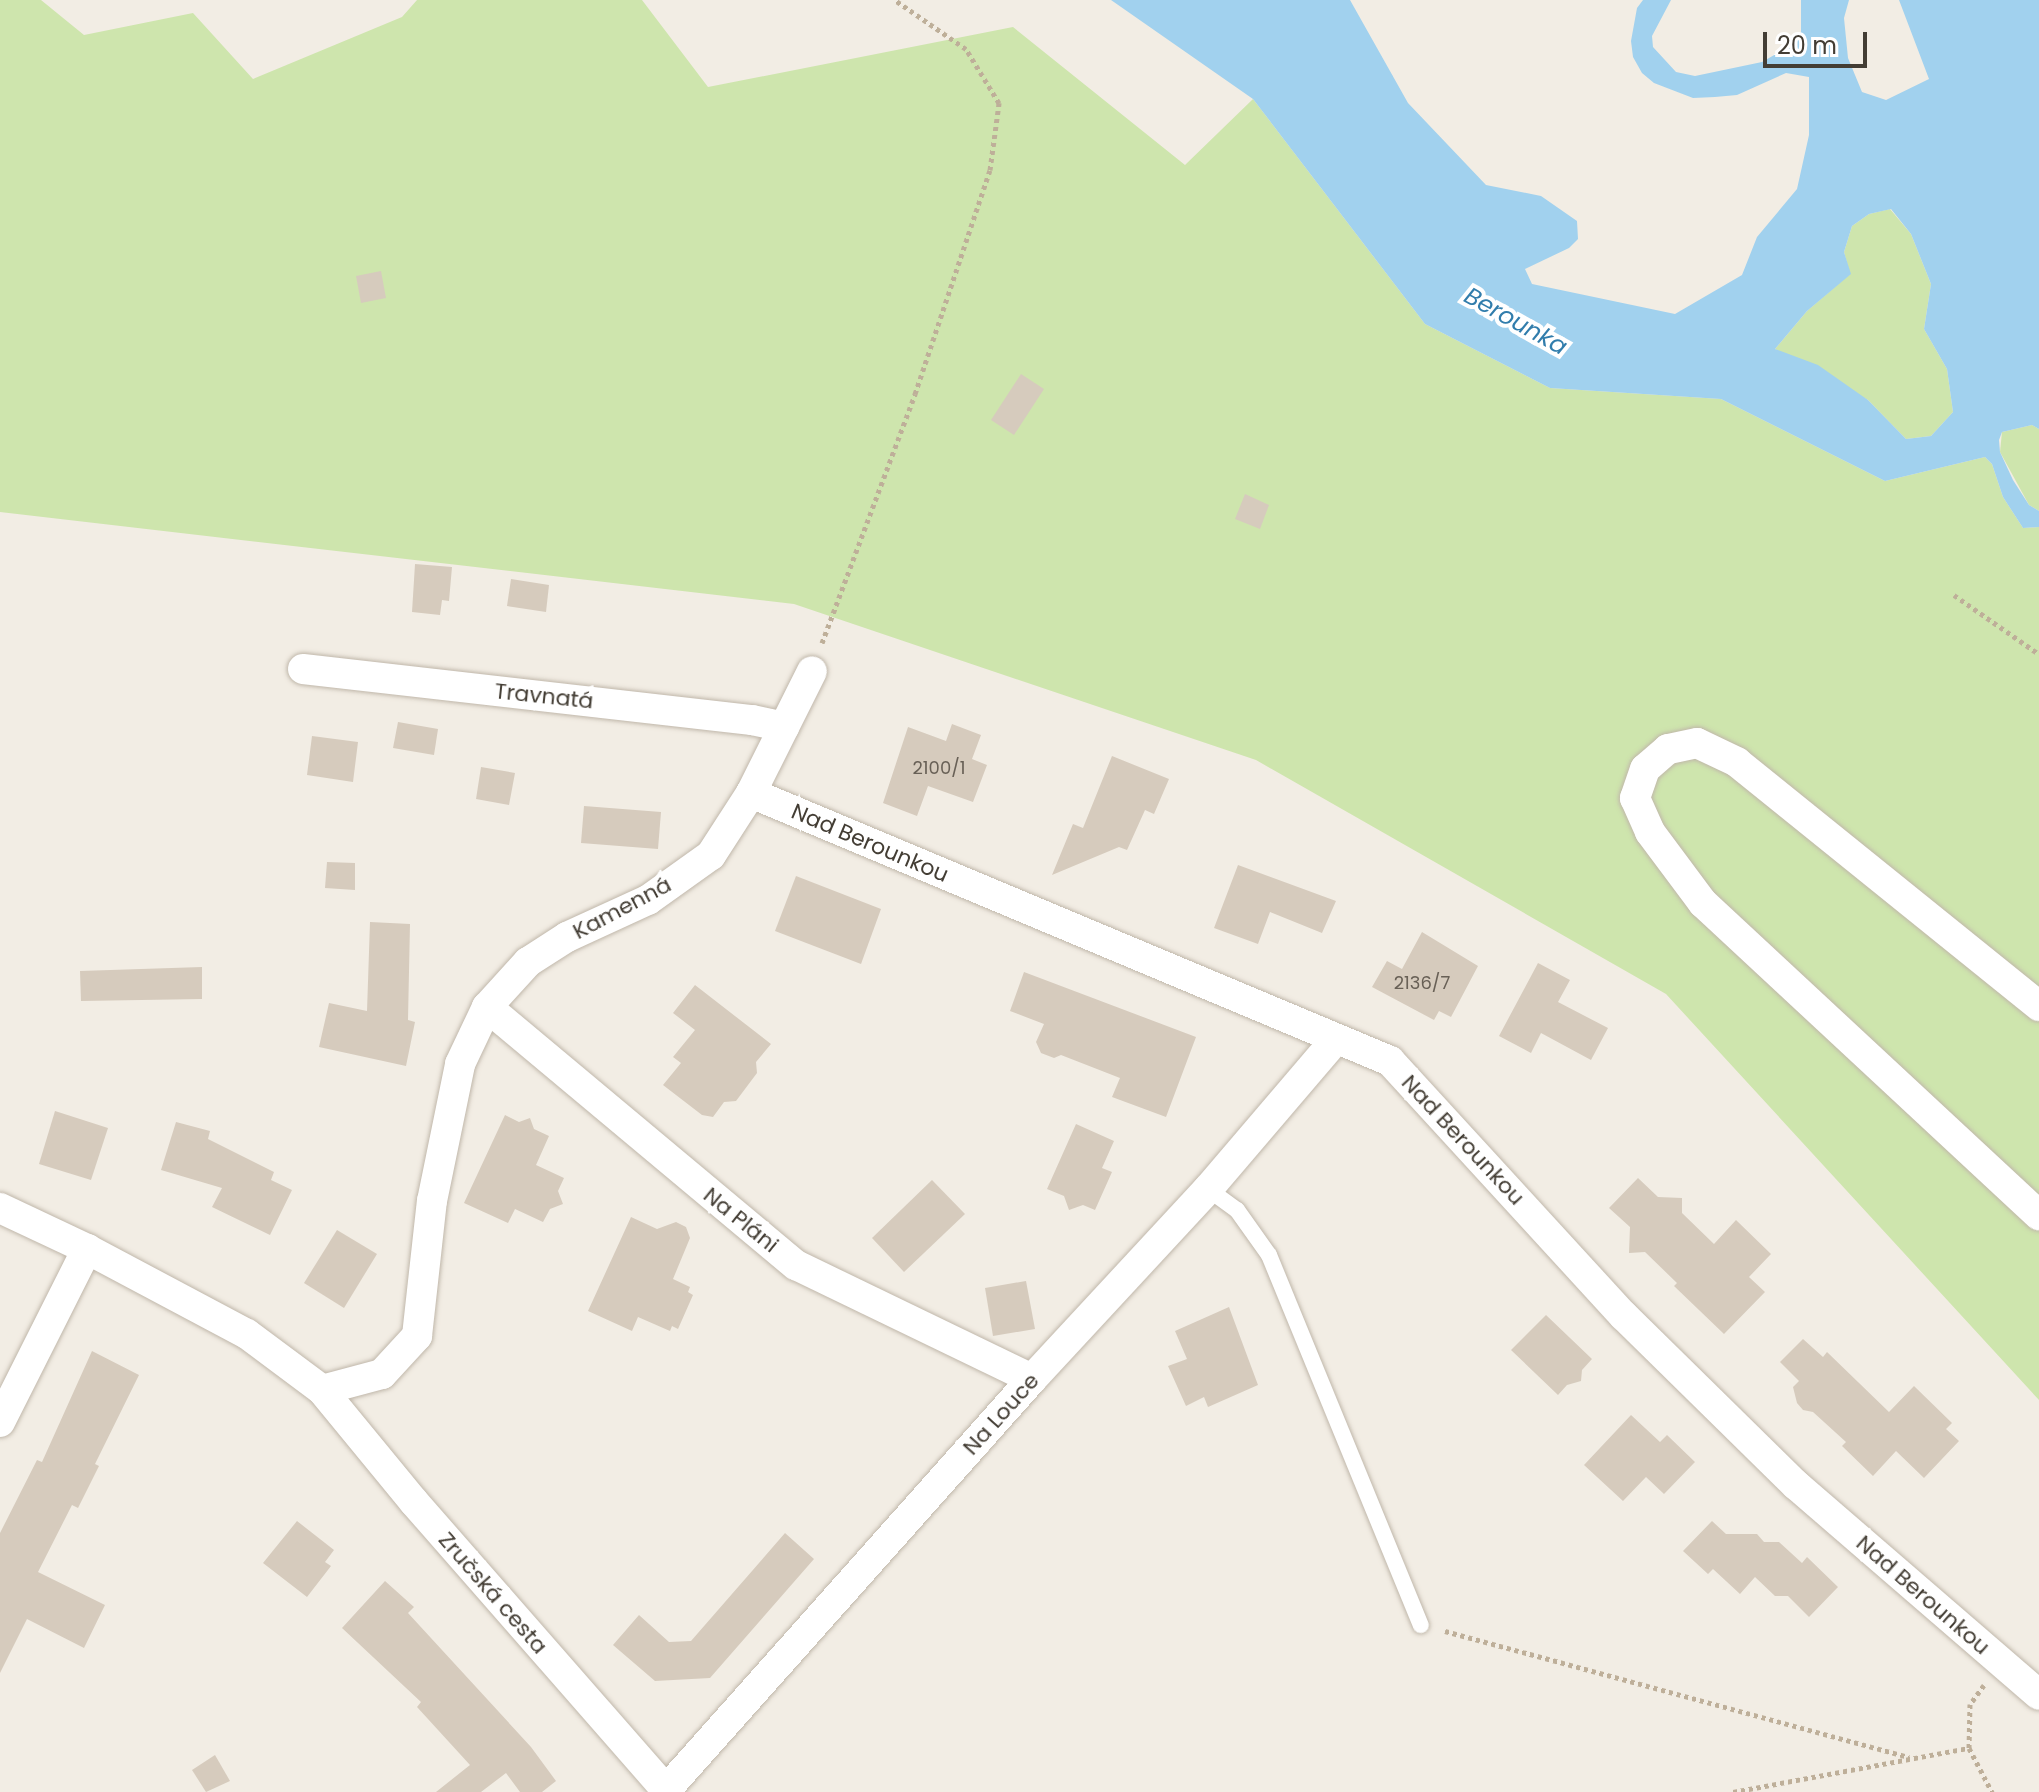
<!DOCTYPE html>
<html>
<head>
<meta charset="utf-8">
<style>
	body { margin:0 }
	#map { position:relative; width:2039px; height:1792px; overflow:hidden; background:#f2ede4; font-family:Poppins,sans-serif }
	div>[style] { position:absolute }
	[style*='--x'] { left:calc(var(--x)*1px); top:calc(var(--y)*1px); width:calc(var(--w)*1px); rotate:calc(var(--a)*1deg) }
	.green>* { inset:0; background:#cee5ad }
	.water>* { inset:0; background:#a1d1ee }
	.building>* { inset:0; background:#d6cbbd }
	.path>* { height:5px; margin-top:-2.5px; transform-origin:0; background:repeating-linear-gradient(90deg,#beaf99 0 4px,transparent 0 8px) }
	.roads { filter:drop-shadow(0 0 2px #c0b7aa) drop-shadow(0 0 2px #c0b7aa) }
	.lane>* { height:16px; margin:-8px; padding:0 8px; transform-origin:8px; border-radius:8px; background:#fff }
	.street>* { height:30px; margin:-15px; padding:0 15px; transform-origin:15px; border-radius:15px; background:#fff }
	span { translate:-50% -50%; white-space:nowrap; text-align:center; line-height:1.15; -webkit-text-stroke:8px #fff; paint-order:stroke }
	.number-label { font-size:18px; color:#686056 }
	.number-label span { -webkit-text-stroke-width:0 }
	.street-label { font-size:22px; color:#433d34 }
	.water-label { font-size:24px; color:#317dac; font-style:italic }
	.scale { position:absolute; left:1763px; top:32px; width:104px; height:36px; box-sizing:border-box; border:4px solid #433d34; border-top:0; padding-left:10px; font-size:24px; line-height:28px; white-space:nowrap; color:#433d34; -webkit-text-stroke:6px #fff; paint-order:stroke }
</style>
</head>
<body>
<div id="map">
	<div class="green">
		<i style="clip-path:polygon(0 0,41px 0,84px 35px,193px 13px,253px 79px,402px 17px,417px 0,642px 0,708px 87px,1013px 27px,1185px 165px,1253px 99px,1425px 324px,1550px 388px,1721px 399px,1885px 481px,1985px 457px,1992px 464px,2003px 497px,2023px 528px,2039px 527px,2039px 1400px,1666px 994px,1256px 760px,794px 604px,0 512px)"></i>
		<i style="clip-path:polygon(1890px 209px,1911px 234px,1931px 284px,1924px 329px,1947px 369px,1953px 412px,1931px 436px,1906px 439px,1868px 400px,1775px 349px,1807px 311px,1850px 274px,1844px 252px,1852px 226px,1869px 214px)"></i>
		<i style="clip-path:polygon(2032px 425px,2039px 429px,2039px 511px,2029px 505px,2000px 452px,2002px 432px)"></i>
	</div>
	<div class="water">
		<i style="clip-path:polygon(evenodd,1111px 0,1350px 0,1408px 103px,1486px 185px,1541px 196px,1577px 221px,1578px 239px,1569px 248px,1525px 269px,1532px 284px,1675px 314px,1742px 275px,1757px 237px,1797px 189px,1809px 135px,1809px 77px,1786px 73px,1737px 95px,1715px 97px,1693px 98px,1654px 83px,1642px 73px,1633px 57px,1631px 41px,1637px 8px,1643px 0,1671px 0,1652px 36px,1653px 47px,1676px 72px,1695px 76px,1762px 62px,1790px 46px,1801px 32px,1801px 0,1849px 0,1844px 18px,1848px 58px,1862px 92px,1886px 100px,1929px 79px,1899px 0,2039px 0,2039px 429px,2032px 425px,2002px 432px,1999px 440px,2000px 452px,2013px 480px,2029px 505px,2039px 511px,2039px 527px,2023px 528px,2003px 497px,1992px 464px,1985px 457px,1885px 481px,1721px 399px,1550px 388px,1425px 324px,1253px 99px,1111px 0,1891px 209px,1911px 234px,1931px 284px,1924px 329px,1947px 369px,1953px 412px,1931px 436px,1906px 439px,1868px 400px,1818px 365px,1775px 349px,1807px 311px,1851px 274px,1844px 252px,1852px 226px,1869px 214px,1891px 209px)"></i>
	</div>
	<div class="building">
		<i style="clip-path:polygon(381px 271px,386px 298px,361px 303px,356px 276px)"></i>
		<i style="clip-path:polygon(1021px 374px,1044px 389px,1014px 435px,991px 420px)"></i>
		<i style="clip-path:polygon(1245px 494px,1269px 505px,1260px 529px,1235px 519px)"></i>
		<i style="clip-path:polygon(415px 564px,452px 567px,449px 601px,442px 600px,440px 615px,412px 612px)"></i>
		<i style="clip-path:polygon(511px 579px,549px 585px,546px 612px,507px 606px)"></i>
		<i style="clip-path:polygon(398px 722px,438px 729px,434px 755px,393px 748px)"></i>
		<i style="clip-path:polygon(952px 724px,981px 735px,972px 759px,987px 765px,973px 802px,928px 786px,917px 816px,883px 803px,908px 727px,946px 741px)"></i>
		<i style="clip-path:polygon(312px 736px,358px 742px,353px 782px,307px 775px)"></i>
		<i style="clip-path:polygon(1112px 756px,1169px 779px,1154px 814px,1145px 810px,1127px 850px,1119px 847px,1052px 875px,1073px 824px,1083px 828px)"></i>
		<i style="clip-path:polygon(481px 767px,515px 773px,509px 805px,476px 799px)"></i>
		<i style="clip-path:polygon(584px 806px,661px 812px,658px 849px,581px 843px)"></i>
		<i style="clip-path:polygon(327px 862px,355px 863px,355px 890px,325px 888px)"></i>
		<i style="clip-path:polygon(1238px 865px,1336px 901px,1322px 933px,1270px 912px,1258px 944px,1214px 928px)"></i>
		<i style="clip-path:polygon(796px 876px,881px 909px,861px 964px,775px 931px)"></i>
		<i style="clip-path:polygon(370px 922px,410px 924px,408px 1020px,415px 1022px,406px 1066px,319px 1047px,329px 1003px,367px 1011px)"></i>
		<i style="clip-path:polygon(1422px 932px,1478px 966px,1451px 1017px,1439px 1011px,1434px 1020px,1372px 987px,1387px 961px,1402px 969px)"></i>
		<i style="clip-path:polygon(1538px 963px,1570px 980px,1558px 1002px,1608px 1028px,1591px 1060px,1541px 1033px,1531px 1053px,1499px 1036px)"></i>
		<i style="clip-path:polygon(202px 967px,202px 999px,81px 1001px,80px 971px)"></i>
		<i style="clip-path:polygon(1024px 972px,1196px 1037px,1166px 1117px,1112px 1097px,1120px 1078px,1061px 1055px,1054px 1058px,1041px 1053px,1036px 1042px,1044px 1024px,1010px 1011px)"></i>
		<i style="clip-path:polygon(695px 985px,771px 1044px,756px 1062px,757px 1073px,736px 1101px,724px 1102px,713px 1117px,702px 1115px,663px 1085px,681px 1063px,673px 1057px,695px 1030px,673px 1013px)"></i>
		<i style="clip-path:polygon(55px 1111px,108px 1128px,91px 1180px,39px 1164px)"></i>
		<i style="clip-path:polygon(505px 1115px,519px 1122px,530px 1118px,534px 1129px,549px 1136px,536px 1165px,564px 1178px,558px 1191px,563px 1204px,550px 1209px,543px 1222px,515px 1209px,508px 1223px,464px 1203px)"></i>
		<i style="clip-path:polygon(176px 1122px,210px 1131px,208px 1139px,274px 1172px,271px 1180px,292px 1190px,270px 1235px,212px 1207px,222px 1188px,161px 1170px)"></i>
		<i style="clip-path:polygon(1076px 1124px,1114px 1141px,1102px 1168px,1112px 1172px,1095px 1210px,1083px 1205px,1069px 1210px,1064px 1196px,1047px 1189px)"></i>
		<i style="clip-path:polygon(1638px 1178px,1658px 1197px,1682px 1198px,1682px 1213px,1714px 1244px,1736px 1220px,1771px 1254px,1749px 1277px,1765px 1292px,1724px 1334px,1674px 1286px,1677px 1283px,1645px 1252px,1629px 1253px,1630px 1227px,1609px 1208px)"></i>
		<i style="clip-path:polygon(932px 1180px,965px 1214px,904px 1272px,872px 1238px)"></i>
		<i style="clip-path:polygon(631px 1217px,657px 1229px,676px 1222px,686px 1227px,690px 1238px,673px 1279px,690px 1287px,688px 1292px,693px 1295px,678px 1329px,672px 1326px,670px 1331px,638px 1317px,632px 1331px,588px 1311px)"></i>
		<i style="clip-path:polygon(337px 1230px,377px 1254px,344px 1308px,304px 1283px)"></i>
		<i style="clip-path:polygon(1026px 1281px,1035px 1329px,993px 1336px,985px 1288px)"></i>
		<i style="clip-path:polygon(1229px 1307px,1258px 1385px,1208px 1407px,1204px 1397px,1186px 1406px,1168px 1366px,1187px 1359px,1175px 1331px)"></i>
		<i style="clip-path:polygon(1546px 1315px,1592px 1359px,1582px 1370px,1581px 1381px,1567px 1385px,1558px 1395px,1511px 1350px)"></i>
		<i style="clip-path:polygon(1803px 1339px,1823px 1357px,1827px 1352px,1889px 1412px,1914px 1386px,1952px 1423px,1946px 1429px,1959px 1441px,1924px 1478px,1896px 1451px,1873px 1476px,1842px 1446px,1846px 1442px,1813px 1412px,1803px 1410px,1797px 1403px,1793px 1387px,1799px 1381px,1780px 1362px)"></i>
		<i style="clip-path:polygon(92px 1351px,139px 1375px,95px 1464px,99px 1466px,78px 1508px,72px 1505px,38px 1572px,105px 1605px,84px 1648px,27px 1619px,0 1673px,0 1533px,37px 1460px,42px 1462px)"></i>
		<i style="clip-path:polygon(1631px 1415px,1660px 1442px,1667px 1435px,1695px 1462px,1664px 1494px,1646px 1477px,1623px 1501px,1584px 1465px)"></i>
		<i style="clip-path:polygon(297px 1521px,334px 1550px,325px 1562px,331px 1566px,307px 1597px,263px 1563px)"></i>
		<i style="clip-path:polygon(1712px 1521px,1726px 1534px,1757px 1534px,1764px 1542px,1779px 1542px,1802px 1563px,1807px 1557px,1838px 1587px,1809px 1617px,1788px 1596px,1775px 1596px,1755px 1577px,1740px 1594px,1713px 1569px,1708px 1574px,1683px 1551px)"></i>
		<i style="clip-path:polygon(785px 1533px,814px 1559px,710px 1678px,655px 1681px,613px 1645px,639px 1615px,669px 1642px,691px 1641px)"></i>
		<i style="clip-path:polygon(385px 1581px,414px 1607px,408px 1613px,531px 1747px,556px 1781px,542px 1792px,520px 1792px,506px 1773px,481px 1792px,436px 1792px,470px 1765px,417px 1707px,421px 1702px,342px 1628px)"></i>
		<i style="clip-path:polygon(215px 1755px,230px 1781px,206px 1792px,192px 1770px)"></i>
	</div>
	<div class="path">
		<i style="--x:1954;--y:595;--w:103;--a:34.8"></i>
		<i style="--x:822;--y:643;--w:266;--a:-69.5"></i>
		<i style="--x:915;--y:394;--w:236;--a:-71.5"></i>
		<i style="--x:990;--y:170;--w:68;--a:-82.3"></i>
		<i style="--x:999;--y:103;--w:63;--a:-121.4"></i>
		<i style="--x:966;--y:49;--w:86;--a:-145.4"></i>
		<i style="--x:1445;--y:1631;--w:481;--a:15.2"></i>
		<i style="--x:1984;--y:1685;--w:24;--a:126"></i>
		<i style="--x:1970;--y:1704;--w:44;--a:91.3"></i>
		<i style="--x:1969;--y:1748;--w:50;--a:62.4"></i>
		<i style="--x:1733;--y:1792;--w:240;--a:-10.6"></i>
	</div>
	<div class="roads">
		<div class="lane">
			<i style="--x:1208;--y:1189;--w:36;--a:36"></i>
			<i style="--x:1237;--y:1210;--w:55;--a:54.6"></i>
			<i style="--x:1269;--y:1255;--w:400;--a:67.7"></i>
		</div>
		<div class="street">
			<i style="--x:303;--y:669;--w:452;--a:6.5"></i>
			<i style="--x:752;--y:720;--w:33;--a:12"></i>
			<i style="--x:751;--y:793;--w:693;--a:22.75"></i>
			<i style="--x:1390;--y:1061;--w:346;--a:47.5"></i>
			<i style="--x:1624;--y:1316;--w:241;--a:44.5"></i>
			<i style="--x:1796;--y:1485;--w:321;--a:40.8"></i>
			<i style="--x:2039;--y:1006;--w:388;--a:-141.1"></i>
			<i style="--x:1737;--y:762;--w:44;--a:-154.6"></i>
			<i style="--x:1697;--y:743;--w:30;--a:168"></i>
			<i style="--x:1668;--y:749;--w:30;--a:139"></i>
			<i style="--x:1645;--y:769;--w:31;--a:109"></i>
			<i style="--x:1635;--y:798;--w:37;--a:66"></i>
			<i style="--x:1650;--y:832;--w:89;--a:53.3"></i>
			<i style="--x:1703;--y:903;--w:459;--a:42.9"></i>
			<i style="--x:487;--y:1007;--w:403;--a:39.9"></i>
			<i style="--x:796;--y:1265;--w:262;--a:25.8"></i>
			<i style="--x:0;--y:1208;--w:96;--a:25.2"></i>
			<i style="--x:87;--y:1249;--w:181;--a:28"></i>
			<i style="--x:247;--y:1334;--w:94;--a:36.7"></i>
			<i style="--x:322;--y:1390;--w:145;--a:50.6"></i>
			<i style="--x:414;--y:1502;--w:386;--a:48.8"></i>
			<i style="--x:322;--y:1390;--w:62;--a:-14.9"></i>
			<i style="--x:382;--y:1374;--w:52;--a:-47.4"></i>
			<i style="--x:417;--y:1336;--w:136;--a:-83.7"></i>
			<i style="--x:432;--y:1201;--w:140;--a:-78.4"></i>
			<i style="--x:460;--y:1064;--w:63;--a:-64.7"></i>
			<i style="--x:487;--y:1007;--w:61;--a:-47.7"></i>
			<i style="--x:528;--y:962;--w:46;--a:-32.7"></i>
			<i style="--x:567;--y:937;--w:89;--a:-24.6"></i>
			<i style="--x:648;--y:900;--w:77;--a:-35.5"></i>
			<i style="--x:711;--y:855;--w:74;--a:-57.2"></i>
			<i style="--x:751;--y:793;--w:136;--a:-63.4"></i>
			<i style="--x:0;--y:1422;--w:194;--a:-63.3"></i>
			<i style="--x:666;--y:1790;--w:550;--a:-48.31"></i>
			<i style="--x:1032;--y:1379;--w:259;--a:-47.2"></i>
			<i style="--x:1208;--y:1189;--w:197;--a:-49.5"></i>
		</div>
	</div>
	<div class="number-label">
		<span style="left:939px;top:768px">2100/1</span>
		<span style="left:1422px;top:983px">2136/7</span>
	</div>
	<div class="street-label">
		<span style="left:544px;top:696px;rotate:6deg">Travnatá</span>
		<span style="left:870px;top:843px;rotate:23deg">Nad Berounkou</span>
		<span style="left:622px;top:908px;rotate:-28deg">Kamenná</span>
		<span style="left:1463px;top:1140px;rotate:47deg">Nad Berounkou</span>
		<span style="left:741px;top:1220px;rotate:39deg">Na Pláni</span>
		<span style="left:1001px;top:1414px;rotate:-48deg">Na Louce</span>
		<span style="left:493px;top:1593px;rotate:49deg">Zručská cesta</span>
		<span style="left:1923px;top:1595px;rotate:41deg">Nad Berounkou</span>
	</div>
	<div class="water-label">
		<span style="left:1516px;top:321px;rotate:29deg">Berounka</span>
	</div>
	<div class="scale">20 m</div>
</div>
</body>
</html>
